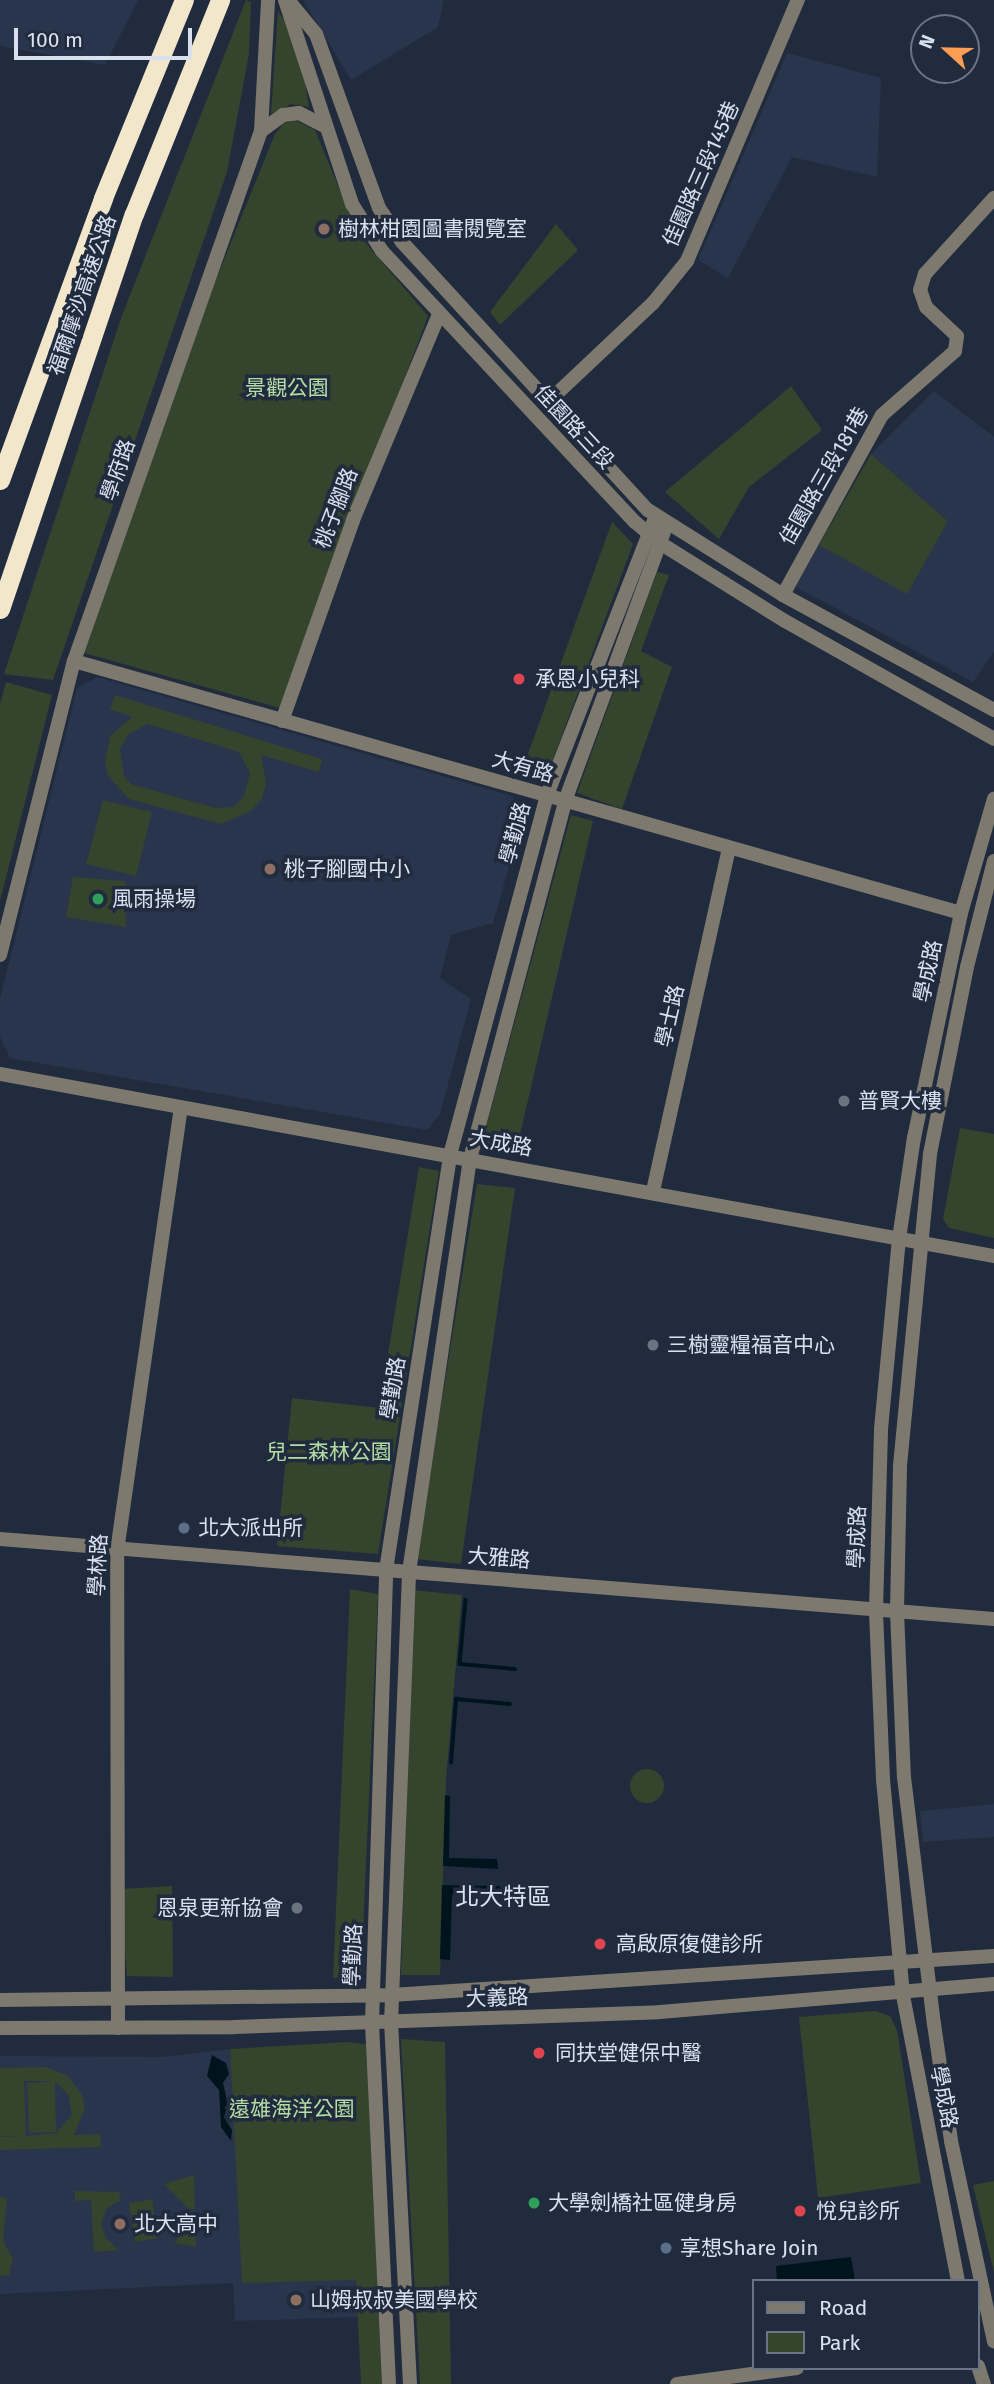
<!DOCTYPE html>
<html>
<head>
<meta charset="utf-8">
<style>
	body { margin:0 }
	#map { position:relative; width:994px; height:2384px; overflow:hidden; background:#212b3e; font-family:"Fira Sans","Noto Sans TC",sans-serif }
	div>[style] { position:absolute }
	[style*='--x'] { left:calc(var(--x)*1px); top:calc(var(--y)*1px); width:calc(var(--w)*1px); rotate:calc(var(--a)*1deg) }
	.built>* { inset:0; background:#29354d }
	.green>* { inset:0; background:#34442d }
	.round { border-radius:50% }
	.water>* { inset:0; background:#00141d }
	.stream>* { height:3.5px; margin:-1.75px; padding:0 1.75px; transform-origin:1.75px; border-radius:1.75px; background:#00141d }
	.minor>* { height:14px; margin:-7px; padding:0 7px; transform-origin:7px; border-radius:7px; background:#7d796e }
	.highway>* { height:19px; margin:-9.5px; padding:0 9.5px; transform-origin:9.5px; border-radius:9.5px; background:#f2e6cb }
	.dots>* { width:19px; height:19px; translate:-50% -50%; box-sizing:border-box; border:4px solid #212b3e; border-radius:50% }
	span { translate:-50% -50%; white-space:nowrap; text-align:center; line-height:1.15; -webkit-text-stroke:7px #212b3e; paint-order:stroke }
	.street-label { font-size:21px; color:#dae1ee }
	.poi-label { font-size:21px; color:#dae1ee }
	.left { translate:0 -50%; text-align:left }
	.right { translate:-100% -50%; text-align:right }
	.park-label { font-size:21px; color:#b4dda4 }
	.quarter-label { font-size:24px; color:#dae1ee }
	.legend { position:absolute; left:752px; top:2279px; width:228px; height:91px; box-sizing:border-box; background:#212b3e; border:2px solid #6b7484; margin:0; padding:9px 12px; list-style:none; font-size:21px; color:#dae1ee }
	.legend li { display:flex; align-items:center; gap:14px; height:35px }
	.legend b { width:35px; border:2px solid #6b7484 }
	.north { position:absolute; left:910px; top:14px; width:70px; height:70px; box-sizing:border-box; background:#212b3e; border:2px solid #6b7484; border-radius:50%; rotate:292deg; font-size:19px; font-weight:700; line-height:28px; text-align:center; color:#dae1ee }
	.north::after { content:''; display:block; margin:auto; width:24px; height:32px; background:#fc9d53; clip-path:polygon(50% 0,100% 100%,50% 72%,0 100%) }
	.scale { position:absolute; left:14px; top:28px; width:178px; height:32px; box-sizing:border-box; border:4px solid #dae1ee; border-top:0; padding-left:9px; font-size:21px; line-height:24px; white-space:nowrap; color:#dae1ee; -webkit-text-stroke:5px #212b3e; paint-order:stroke }
</style>
</head>
<body>
<div id="map">
	<div class="built">
		<i style="clip-path:polygon(0 0,138px 0,105px 65px,0 46px)"></i>
		<i style="clip-path:polygon(303px 0,444px 0,438px 27px,351px 80px)"></i>
		<i style="clip-path:polygon(787px 53px,881px 78px,877px 177px,792px 157px,728px 278px,698px 260px)"></i>
		<i style="clip-path:polygon(934px 391px,994px 437px,994px 652px,973px 682px,796px 587px,819px 545px,907px 593px,948px 521px,871px 454px)"></i>
		<i style="clip-path:polygon(97px 677px,512px 796px,524px 814px,493px 923px,451px 935px,440px 978px,471px 999px,440px 1114px,427px 1130px,10px 1058px,0 1037px,0 999px,77px 688px)"></i>
		<i style="clip-path:polygon(994px 1804px,994px 1837px,923px 1842px,920px 1811px)"></i>
		<i style="clip-path:polygon(230px 2049px,239px 2164px,356px 2280px,358px 2317px,235px 2321px,233px 2283px,0 2294px,0 2056px,165px 2057px)"></i>
	</div>
	<div class="green">
		<i style="clip-path:polygon(246px 0,251px 2px,249px 54px,227px 172px,53px 680px,4px 674px,121px 318px)"></i>
		<i style="clip-path:polygon(278px 11px,299px 43px,309px 107px,291px 104px,271px 114px)"></i>
		<i style="clip-path:polygon(295px 120px,315px 130px,358px 234px,428px 316px,280px 708px,84px 653px,187px 351px,275px 134px,284px 123px)"></i>
		<i style="clip-path:polygon(556px 224px,578px 250px,500px 325px,490px 312px)"></i>
		<i style="clip-path:polygon(791px 386px,822px 430px,749px 487px,719px 539px,665px 492px)"></i>
		<i style="clip-path:polygon(871px 454px,948px 521px,907px 594px,819px 545px)"></i>
		<i style="clip-path:polygon(612px 522px,633px 544px,548px 773px,541px 780px,528px 776px,521px 773px)"></i>
		<i style="clip-path:polygon(657px 572px,669px 575px,641px 651px,672px 667px,622px 809px,577px 793px)"></i>
		<i style="clip-path:polygon(6px 682px,52px 695px,0 901px,0 704px)"></i>
		<i style="clip-path:polygon(evenodd,115px 695px,322px 759px,319px 772px,261px 755px,266px 784px,262px 799px,251px 811px,221px 824px,129px 799px,108px 776px,105px 762px,110px 736px,132px 717px,110px 709px,115px 695px,148px 724px,239px 752px,250px 773px,244px 796px,234px 807px,215px 808px,131px 784px,124px 776px,120px 749px,129px 734px,148px 724px)"></i>
		<i style="clip-path:polygon(103px 800px,152px 812px,136px 876px,86px 864px)"></i>
		<i style="clip-path:polygon(571px 815px,593px 821px,515px 1156px,480px 1149px)"></i>
		<i style="clip-path:polygon(73px 877px,125px 881px,126px 927px,66px 917px)"></i>
		<i style="clip-path:polygon(960px 1128px,994px 1134px,994px 1238px,949px 1228px,943px 1219px)"></i>
		<i style="clip-path:polygon(419px 1167px,439px 1171px,378px 1554px,277px 1546px,292px 1398px,379px 1408px)"></i>
		<i style="clip-path:polygon(477px 1184px,515px 1188px,461px 1564px,416px 1559px)"></i>
		<i style="clip-path:polygon(350px 1589px,378px 1594px,361px 1977px,333px 1978px)"></i>
		<i style="clip-path:polygon(412px 1590px,462px 1595px,446px 1779px,440px 1975px,401px 1975px)"></i>
		<i class="round" style="left:630px;top:1769px;width:34px;height:34px"></i>
		<i style="clip-path:polygon(172px 1886px,173px 1977px,127px 1976px,120px 1889px)"></i>
		<i style="clip-path:polygon(875px 2011px,890px 2016px,897px 2030px,921px 2183px,818px 2198px,799px 2017px)"></i>
		<i style="clip-path:polygon(401px 2039px,445px 2042px,451px 2384px,420px 2384px)"></i>
		<i style="clip-path:polygon(347px 2042px,366px 2044px,382px 2384px,361px 2384px,356px 2280px,242px 2283px,230px 2049px)"></i>
		<i style="clip-path:polygon(evenodd,46px 2067px,68px 2076px,82px 2095px,85px 2108px,74px 2135px,100px 2134px,101px 2147px,0 2150px,0 2137px,20px 2136px,0 2136px,0 2068px,46px 2067px,24px 2081px,54px 2081px,27px 2083px,29px 2133px,56px 2132px,55px 2082px,68px 2094px,72px 2115px,56px 2133px,26px 2136px,24px 2081px)"></i>
		<i style="clip-path:polygon(194px 2175px,195px 2209px,189px 2209px,164px 2184px)"></i>
		<i style="clip-path:polygon(994px 2181px,994px 2273px,973px 2185px)"></i>
		<i style="clip-path:polygon(75px 2191px,119px 2192px,121px 2200px,107px 2208px,101px 2224px,106px 2238px,119px 2250px,94px 2252px,91px 2200px,75px 2201px)"></i>
		<i style="clip-path:polygon(0 2197px,7px 2198px,3px 2241px,13px 2259px,9px 2275px,0 2276px)"></i>
		<i style="clip-path:polygon(152px 2199px,158px 2238px,135px 2242px,129px 2203px)"></i>
		<i style="clip-path:polygon(189px 2214px,195px 2214px,196px 2247px,174px 2243px,189px 2225px)"></i>
	</div>
	<div class="water">
		<i style="clip-path:polygon(445px 1795px,450px 1796px,449px 1858px,497px 1859px,498px 1869px,443px 1866px)"></i>
		<i style="clip-path:polygon(442px 1885px,500px 1886px,502px 1896px,452px 1895px,450px 1960px,440px 1959px)"></i>
		<i style="clip-path:polygon(212px 2055px,226px 2063px,229px 2074px,223px 2083px,228px 2105px,224px 2117px,232px 2130px,231px 2141px,221px 2127px,219px 2090px,207px 2076px)"></i>
		<i style="clip-path:polygon(851px 2257px,855px 2281px,777px 2281px,776px 2266px)"></i>
	</div>
	<div class="stream">
		<i style="--x:466;--y:1600;--w:64;--a:95.4"></i>
		<i style="--x:460;--y:1664;--w:55;--a:5.2"></i>
		<i style="--x:451;--y:1763;--w:64;--a:-85.5"></i>
		<i style="--x:456;--y:1699;--w:54;--a:5.3"></i>
	</div>
	<div class="minor">
		<i style="--x:285;--y:0;--w:215;--a:71.8"></i>
		<i style="--x:352;--y:204;--w:56;--a:57.4"></i>
		<i style="--x:382;--y:251;--w:371;--a:47"></i>
		<i style="--x:635;--y:522;--w:33;--a:40"></i>
		<i style="--x:660;--y:543;--w:147;--a:32"></i>
		<i style="--x:785;--y:621;--w:240;--a:29.4"></i>
		<i style="--x:288;--y:0;--w:44;--a:50.5"></i>
		<i style="--x:316;--y:34;--w:185;--a:70.1"></i>
		<i style="--x:379;--y:208;--w:41;--a:55.9"></i>
		<i style="--x:402;--y:242;--w:364;--a:47.5"></i>
		<i style="--x:648;--y:510;--w:160;--a:32.2"></i>
		<i style="--x:783;--y:595;--w:240;--a:28.6"></i>
		<i style="--x:261;--y:131;--w:27;--a:-36"></i>
		<i style="--x:283;--y:115;--w:16;--a:-7"></i>
		<i style="--x:299;--y:113;--w:28;--a:27"></i>
		<i style="--x:549;--y:401;--w:143;--a:-43.3"></i>
		<i style="--x:653;--y:303;--w:54;--a:-51"></i>
		<i style="--x:687;--y:261;--w:284;--a:-67"></i>
		<i style="--x:783;--y:595;--w:205;--a:-61.2"></i>
		<i style="--x:882;--y:415;--w:97;--a:-41.2"></i>
		<i style="--x:955;--y:351;--w:15;--a:-82"></i>
		<i style="--x:957;--y:336;--w:42;--a:-136.9"></i>
		<i style="--x:926;--y:307;--w:18;--a:-109"></i>
		<i style="--x:920;--y:290;--w:17;--a:-73"></i>
		<i style="--x:925;--y:274;--w:103;--a:-47.8"></i>
		<i style="--x:74;--y:661;--w:922;--a:15.86"></i>
		<i style="--x:282;--y:721;--w:213;--a:-70.5"></i>
		<i style="--x:353;--y:520;--w:223;--a:-67.3"></i>
		<i style="--x:994;--y:861;--w:109;--a:104.3"></i>
		<i style="--x:967;--y:967;--w:191;--a:101.2"></i>
		<i style="--x:930;--y:1154;--w:314;--a:95.5"></i>
		<i style="--x:900;--y:1467;--w:145;--a:91.2"></i>
		<i style="--x:897;--y:1612;--w:165;--a:87.6"></i>
		<i style="--x:904;--y:1777;--w:249;--a:83.1"></i>
		<i style="--x:934;--y:2024;--w:118;--a:81.7"></i>
		<i style="--x:951;--y:2141;--w:205;--a:77.9"></i>
		<i style="--x:0;--y:955;--w:303;--a:-75.9"></i>
		<i style="--x:74;--y:661;--w:562;--a:-70.57"></i>
		<i style="--x:261;--y:131;--w:131;--a:-86.9"></i>
		<i style="--x:0;--y:1074;--w:1011;--a:10.38"></i>
		<i style="--x:653;--y:1191;--w:350;--a:-77.5"></i>
		<i style="--x:0;--y:1539;--w:997;--a:4.6"></i>
		<i style="--x:0;--y:2000;--w:391;--a:-0.7"></i>
		<i style="--x:391;--y:1995;--w:604;--a:-3.7"></i>
		<i style="--x:0;--y:2028;--w:234;--a:-0.2"></i>
		<i style="--x:234;--y:2027;--w:426;--a:-2"></i>
		<i style="--x:660;--y:2012;--w:335;--a:-4.8"></i>
		<i style="--x:118;--y:2028;--w:477;--a:-90.1"></i>
		<i style="--x:117;--y:1551;--w:448;--a:-81.8"></i>
		<i style="--x:958;--y:2281;--w:291;--a:-100.9"></i>
		<i style="--x:903;--y:1995;--w:217;--a:-95.3"></i>
		<i style="--x:883;--y:1779;--w:169;--a:-92.4"></i>
		<i style="--x:876;--y:1610;--w:181;--a:-88.4"></i>
		<i style="--x:881;--y:1429;--w:191;--a:-84.6"></i>
		<i style="--x:899;--y:1239;--w:102;--a:-81.6"></i>
		<i style="--x:914;--y:1138;--w:230;--a:-78.2"></i>
		<i style="--x:961;--y:913;--w:119;--a:-73.9"></i>
		<i style="--x:978;--y:2366;--w:19;--a:72"></i>
		<i style="--x:389;--y:2384;--w:361;--a:-92.7"></i>
		<i style="--x:372;--y:2023;--w:453;--a:-88.2"></i>
		<i style="--x:386;--y:1570;--w:420;--a:-81.2"></i>
		<i style="--x:450;--y:1155;--w:373;--a:-74.9"></i>
		<i style="--x:547;--y:795;--w:300;--a:-68.7"></i>
		<i style="--x:410;--y:2384;--w:361;--a:-93"></i>
		<i style="--x:391;--y:2023;--w:451;--a:-87.7"></i>
		<i style="--x:409;--y:1572;--w:417;--a:-81.6"></i>
		<i style="--x:470;--y:1159;--w:370;--a:-75.1"></i>
		<i style="--x:565;--y:801;--w:295;--a:-69.8"></i>
		<i style="--x:677;--y:2384;--w:121;--a:-7.6"></i>
	</div>
	<div class="highway">
		<i style="--x:0;--y:480;--w:300;--a:-69.9"></i>
		<i style="--x:103;--y:198;--w:214;--a:-67.8"></i>
		<i style="--x:0;--y:609;--w:417;--a:-71.3"></i>
		<i style="--x:134;--y:214;--w:231;--a:-68.1"></i>
	</div>
	<div class="dots">
		<i style="left:324px;top:229px;background:#8d6e63"></i>
		<i style="left:519px;top:679px;background:#e0444e"></i>
		<i style="left:270px;top:869px;background:#8d6e63"></i>
		<i style="left:98px;top:899px;background:#2e9e5b"></i>
		<i style="left:844px;top:1101px;background:#6b7280"></i>
		<i style="left:653px;top:1345px;background:#6b7280"></i>
		<i style="left:184px;top:1528px;background:#5c6f8a"></i>
		<i style="left:297px;top:1908px;background:#6b7280"></i>
		<i style="left:600px;top:1944px;background:#e0444e"></i>
		<i style="left:539px;top:2053px;background:#e0444e"></i>
		<i style="left:534px;top:2203px;background:#2e9e5b"></i>
		<i style="left:800px;top:2211px;background:#e0444e"></i>
		<i style="left:120px;top:2224px;background:#8d6e63"></i>
		<i style="left:666px;top:2248px;background:#5c6f8a"></i>
		<i style="left:296px;top:2300px;background:#8d6e63"></i>
	</div>
	<div class="street-label">
		<span style="left:701px;top:174px;rotate:-66deg">佳園路三段145巷</span>
		<span style="left:82px;top:295px;rotate:-71deg">福爾摩沙高速公路</span>
		<span style="left:574px;top:427px;rotate:47deg">佳園路三段</span>
		<span style="left:118px;top:470px;rotate:-71deg">學府路</span>
		<span style="left:824px;top:476px;rotate:-60deg">佳園路三段181巷</span>
		<span style="left:336px;top:508px;rotate:-69deg">桃子腳路</span>
		<span style="left:523px;top:767px;rotate:16deg">大有路</span>
		<span style="left:515px;top:833px;rotate:-75deg">學勤路</span>
		<span style="left:928px;top:971px;rotate:-78deg">學成路</span>
		<span style="left:670px;top:1016px;rotate:-77deg">學士路</span>
		<span style="left:501px;top:1143px;rotate:10deg">大成路</span>
		<span style="left:393px;top:1388px;rotate:-81deg">學勤路</span>
		<span style="left:857px;top:1537px;rotate:-88deg">學成路</span>
		<span style="left:499px;top:1558px;rotate:5deg">大雅路</span>
		<span style="left:98px;top:1565px;rotate:-87deg">學林路</span>
		<span style="left:353px;top:1955px;rotate:-88deg">學勤路</span>
		<span style="left:497px;top:1998px;rotate:-2deg">大義路</span>
		<span style="left:944px;top:2097px;rotate:79deg">學成路</span>
	</div>
	<div class="poi-label">
		<span class="left" style="left:338px;top:229px">樹林柑園圖書閱覽室</span>
		<span class="left" style="left:535px;top:679px">承恩小兒科</span>
		<span class="left" style="left:284px;top:869px">桃子腳國中小</span>
		<span class="left" style="left:112px;top:899px">風雨操場</span>
		<span class="left" style="left:858px;top:1101px">普賢大樓</span>
		<span class="left" style="left:667px;top:1345px">三樹靈糧福音中心</span>
		<span class="left" style="left:198px;top:1528px">北大派出所</span>
		<span class="right" style="left:283px;top:1908px">恩泉更新協會</span>
		<span class="left" style="left:616px;top:1944px">高啟原復健診所</span>
		<span class="left" style="left:555px;top:2053px">同扶堂健保中醫</span>
		<span class="left" style="left:548px;top:2203px">大學劍橋社區健身房</span>
		<span class="left" style="left:816px;top:2211px">悅兒診所</span>
		<span class="left" style="left:134px;top:2224px">北大高中</span>
		<span class="left" style="left:680px;top:2248px">享想Share Join</span>
		<span class="left" style="left:310px;top:2300px">山姆叔叔美國學校</span>
	</div>
	<div class="park-label">
		<span style="left:287px;top:388px">景觀公園</span>
		<span style="left:329px;top:1452px">兒二森林公園</span>
		<span style="left:292px;top:2109px">遠雄海洋公園</span>
	</div>
	<div class="quarter-label">
		<span style="left:503px;top:1898px">北大特區</span>
	</div>
	<ul class="legend">
	<li><b style="height:9px;background:#7d796e"></b>Road</li>
	<li><b style="height:19px;background:#34442d"></b>Park</li>
	</ul>
	<div class="north">N</div>
	<div class="scale">100 m</div>
</div>
</body>
</html>
